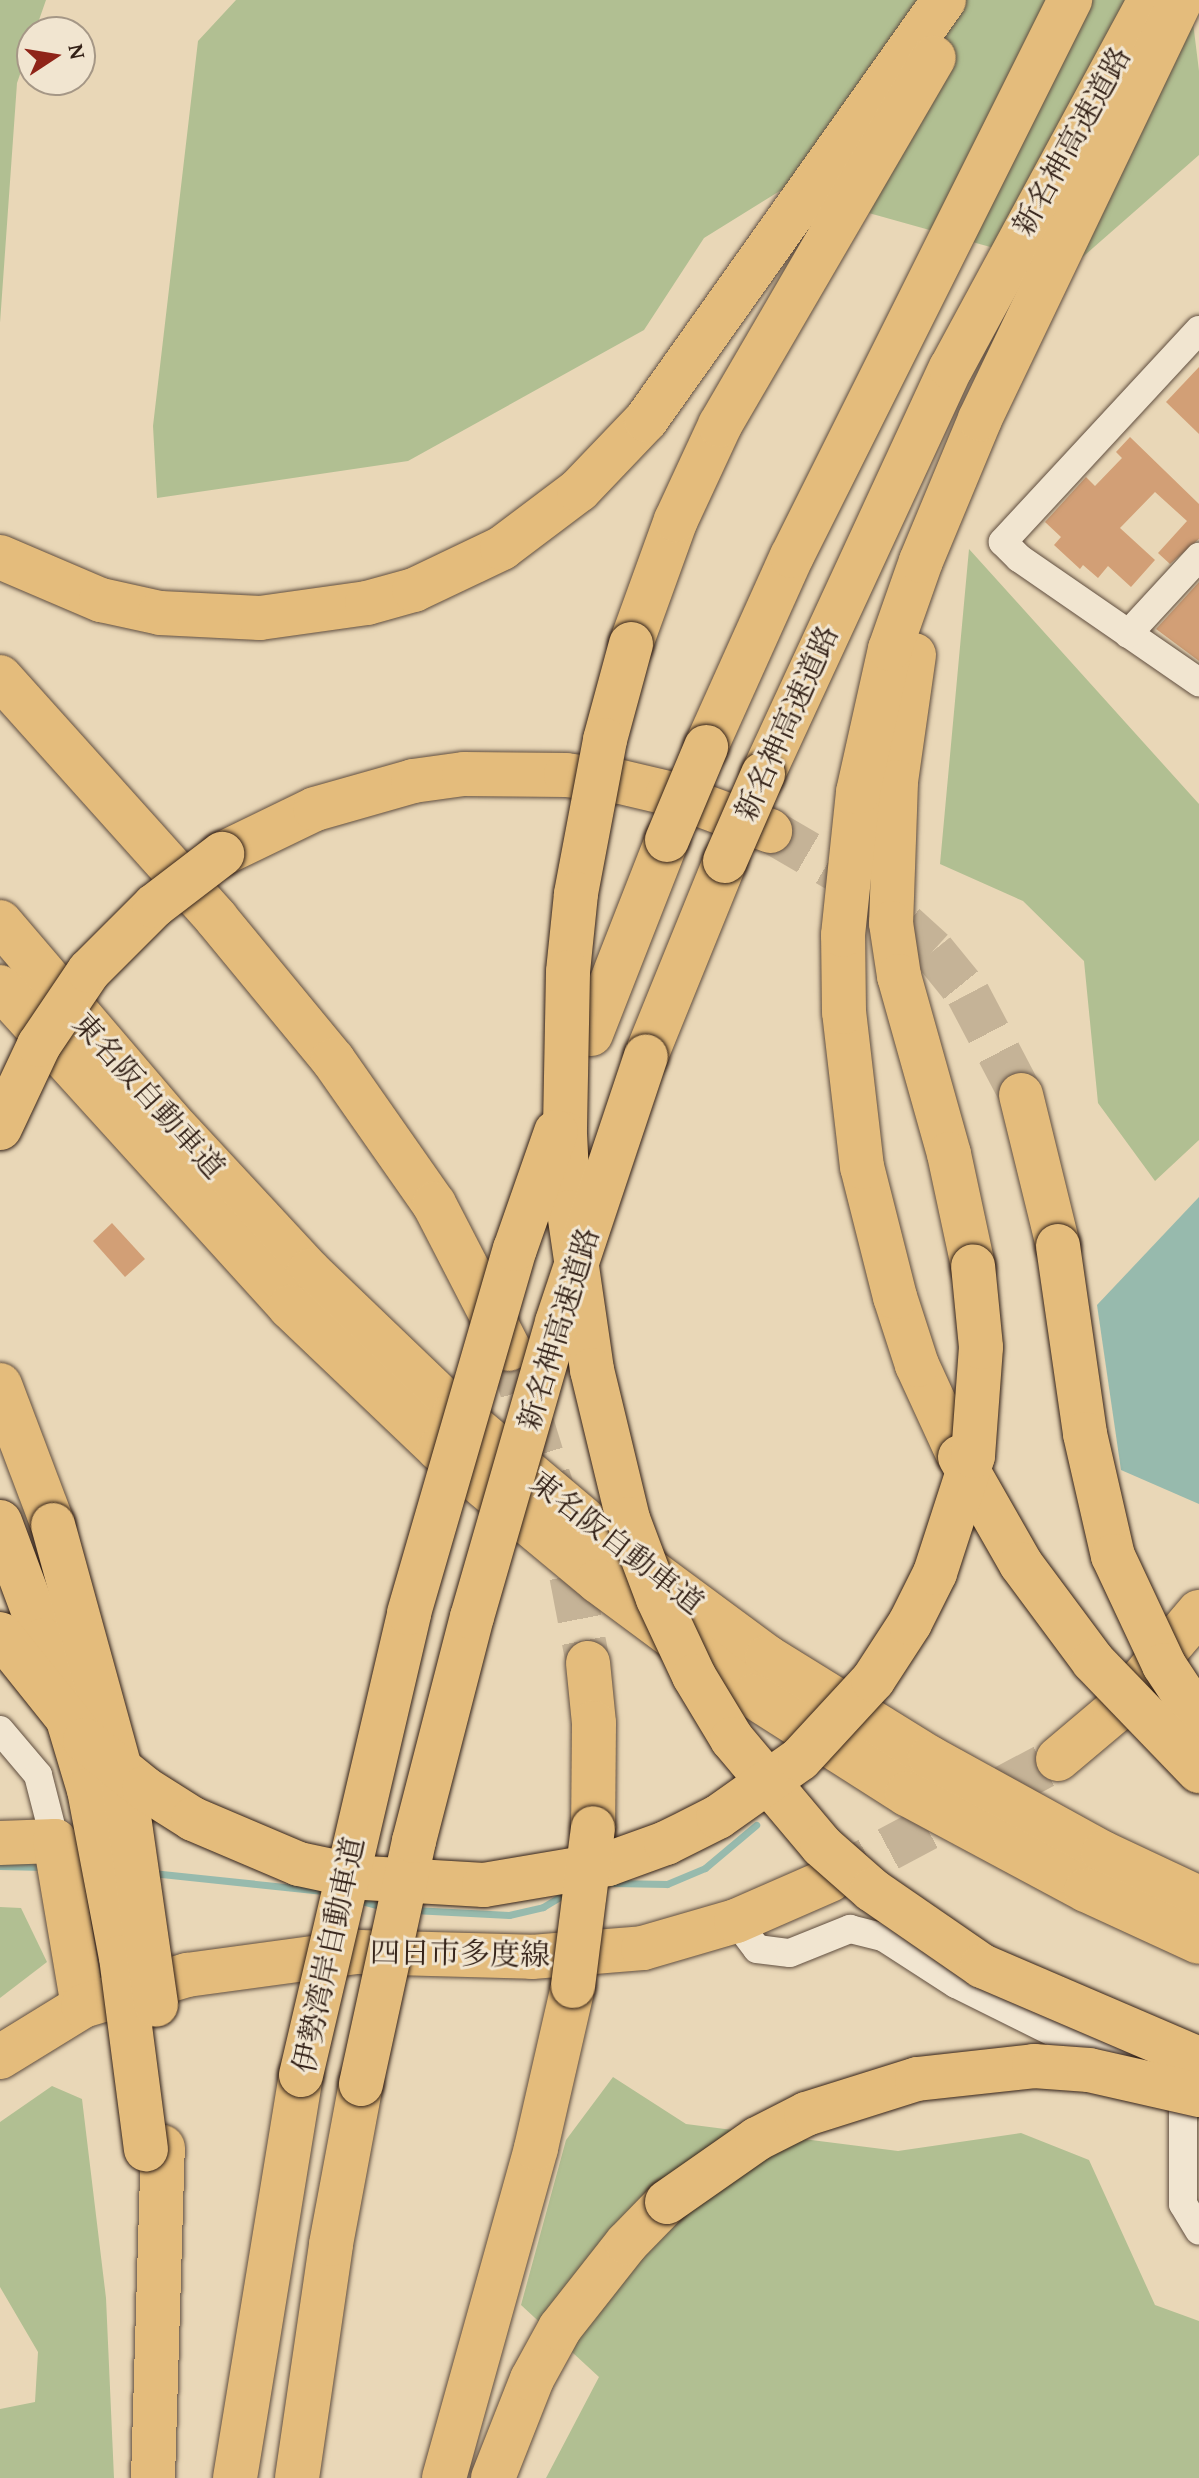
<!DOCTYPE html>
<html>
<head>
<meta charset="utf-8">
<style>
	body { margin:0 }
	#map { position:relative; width:1199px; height:2478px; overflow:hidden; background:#e9d7b7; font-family:"Gentium Book Plus","Noto Serif JP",serif }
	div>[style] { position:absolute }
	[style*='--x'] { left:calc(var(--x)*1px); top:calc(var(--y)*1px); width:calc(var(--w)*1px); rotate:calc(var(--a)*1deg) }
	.green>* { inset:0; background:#b1bf92 }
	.water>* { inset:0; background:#97baad }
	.stream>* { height:7px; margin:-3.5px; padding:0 3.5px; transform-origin:3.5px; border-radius:3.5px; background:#97baad }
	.building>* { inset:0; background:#d29f76 }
	.primary-tunnel>* { height:44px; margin-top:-22px; transform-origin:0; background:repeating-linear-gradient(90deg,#c5b397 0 44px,transparent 0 66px) }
	.highway-tunnel>* { height:44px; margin-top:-22px; transform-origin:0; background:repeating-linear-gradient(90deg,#c5b397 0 44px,transparent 0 66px) }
	.roads { filter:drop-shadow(0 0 2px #604e3f) drop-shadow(0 0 2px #604e3f) }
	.street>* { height:28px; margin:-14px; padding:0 14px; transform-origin:14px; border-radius:14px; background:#f1e5d0 }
	.primary>* { height:44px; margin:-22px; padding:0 22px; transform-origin:22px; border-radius:22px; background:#e4bc7c }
	.highway>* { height:44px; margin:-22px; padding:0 22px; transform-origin:22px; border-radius:22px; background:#e4bc7c }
	.bridges { filter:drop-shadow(0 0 2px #332117) drop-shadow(0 0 2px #332117) }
	.highway-bridge>* { height:44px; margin:-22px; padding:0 22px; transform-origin:22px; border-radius:22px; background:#e4bc7c }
	span { translate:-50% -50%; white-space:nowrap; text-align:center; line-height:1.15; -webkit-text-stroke:6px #f1e5d0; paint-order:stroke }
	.street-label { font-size:30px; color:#332117 }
	.north { position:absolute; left:16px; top:16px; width:80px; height:80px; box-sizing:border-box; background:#f1e5d0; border:2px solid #a59786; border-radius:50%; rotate:78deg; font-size:22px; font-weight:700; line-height:32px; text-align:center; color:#332117 }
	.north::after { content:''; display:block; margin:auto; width:28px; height:36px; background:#8f2418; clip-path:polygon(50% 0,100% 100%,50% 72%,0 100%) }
</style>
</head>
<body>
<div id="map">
	<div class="green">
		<i style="clip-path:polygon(0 0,46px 0,17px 83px,0 323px)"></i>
		<i style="clip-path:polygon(236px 0,1199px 0,1191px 6px,1199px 71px,1199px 155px,1069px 269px,783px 189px,704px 238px,644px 330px,408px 461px,157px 498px,153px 426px,198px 41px)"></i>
		<i style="clip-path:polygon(969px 549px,1199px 804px,1199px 1140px,1155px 1181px,1098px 1103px,1084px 961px,1023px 901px,940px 864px)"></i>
		<i style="clip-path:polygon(0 1907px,21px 1908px,47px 1962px,0 1998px)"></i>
		<i style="clip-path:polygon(613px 2077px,686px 2124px,898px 2151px,1021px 2133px,1089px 2160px,1155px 2305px,1199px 2321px,1199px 2478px,546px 2478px,599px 2377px,521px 2305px,566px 2140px)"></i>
		<i style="clip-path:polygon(52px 2086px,82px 2099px,106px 2298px,114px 2478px,0 2478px,0 2409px,35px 2402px,38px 2352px,0 2287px,0 2122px)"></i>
	</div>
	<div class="water">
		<i style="clip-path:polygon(1199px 1197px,1199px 1504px,1121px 1470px,1097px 1305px)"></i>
	</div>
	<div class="stream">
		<i style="--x:0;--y:1866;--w:44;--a:1.3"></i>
		<i style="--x:152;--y:1873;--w:172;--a:6"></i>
		<i style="--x:613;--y:1883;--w:54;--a:1.1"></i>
		<i style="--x:667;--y:1884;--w:41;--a:-22.8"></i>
		<i style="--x:705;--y:1868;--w:67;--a:-40.1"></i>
		<i style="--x:358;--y:1900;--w:28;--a:15"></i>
		<i style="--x:413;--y:1910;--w:96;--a:3"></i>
		<i style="--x:509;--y:1915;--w:35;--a:-13"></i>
		<i style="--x:543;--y:1907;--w:33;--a:-31"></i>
	</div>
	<div class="building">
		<i style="clip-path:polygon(1199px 367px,1199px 434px,1166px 402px)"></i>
		<i style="clip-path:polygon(1130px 437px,1199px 504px,1199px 539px,1170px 564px,1158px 553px,1187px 521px,1155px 492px,1120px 528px,1155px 560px,1131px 587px,1108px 566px,1098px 578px,1083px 565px,1080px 569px,1054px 545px,1061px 537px,1045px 522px,1086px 477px,1095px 486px,1122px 458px,1116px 452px)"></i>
		<i style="clip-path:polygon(1199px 582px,1199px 661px,1156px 629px)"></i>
		<i style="clip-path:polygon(112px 1223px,145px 1259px,125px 1277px,93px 1241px)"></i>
	</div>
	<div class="primary-tunnel">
		<i style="--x:830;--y:1880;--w:258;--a:-28"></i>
	</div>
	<div class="highway-tunnel">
		<i style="--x:770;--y:831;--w:99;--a:30.2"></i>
		<i style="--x:856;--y:881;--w:104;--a:42.3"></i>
		<i style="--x:933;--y:951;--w:55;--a:50.9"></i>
		<i style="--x:968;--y:994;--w:114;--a:62.3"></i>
		<i style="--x:509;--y:1349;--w:170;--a:72.8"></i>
		<i style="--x:559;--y:1511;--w:155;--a:79.2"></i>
	</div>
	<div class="roads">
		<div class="street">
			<i style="--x:1199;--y:330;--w:289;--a:132.8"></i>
			<i style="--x:1003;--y:542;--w:23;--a:45"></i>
			<i style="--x:1019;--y:558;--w:219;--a:34.6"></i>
			<i style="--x:1128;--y:634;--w:105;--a:-47.3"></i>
			<i style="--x:0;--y:1730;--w:59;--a:49.8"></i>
			<i style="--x:38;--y:1775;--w:68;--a:75.6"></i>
			<i style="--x:736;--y:1921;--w:35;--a:53"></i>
			<i style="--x:757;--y:1949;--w:33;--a:7"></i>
			<i style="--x:790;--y:1953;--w:65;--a:-21.8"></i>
			<i style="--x:850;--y:1929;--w:34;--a:14"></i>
			<i style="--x:883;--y:1937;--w:87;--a:32.8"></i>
			<i style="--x:956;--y:1984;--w:119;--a:26.4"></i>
			<i style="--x:1063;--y:2037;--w:104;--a:16.2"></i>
			<i style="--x:1163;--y:2066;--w:38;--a:58"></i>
			<i style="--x:1183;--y:2098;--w:106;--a:90"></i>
			<i style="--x:1183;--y:2204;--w:31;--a:59"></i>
		</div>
		<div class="primary">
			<i style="--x:1058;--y:1759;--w:75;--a:-40.1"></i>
			<i style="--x:1115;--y:1711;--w:130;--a:-49.7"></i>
			<i style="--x:0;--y:1843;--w:55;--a:-2.1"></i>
			<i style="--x:55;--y:1841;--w:167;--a:80.4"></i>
			<i style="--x:0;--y:2057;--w:97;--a:-31.6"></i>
			<i style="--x:83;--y:2006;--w:109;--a:-16.6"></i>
			<i style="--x:187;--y:1975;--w:173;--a:-7.7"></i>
			<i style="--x:358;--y:1952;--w:174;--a:1.6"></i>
			<i style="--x:532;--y:1957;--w:111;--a:-4.6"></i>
			<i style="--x:643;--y:1948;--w:97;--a:-16.2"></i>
			<i style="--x:736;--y:1921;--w:103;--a:-23.6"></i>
		</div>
		<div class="highway">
			<i style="--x:0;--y:557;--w:110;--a:23.1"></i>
			<i style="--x:101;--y:600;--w:60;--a:12.4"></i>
			<i style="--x:160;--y:613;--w:100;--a:2.9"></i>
			<i style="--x:260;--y:618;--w:108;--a:-8"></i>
			<i style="--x:367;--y:603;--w:49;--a:-15.5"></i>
			<i style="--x:414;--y:590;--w:98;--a:-25.5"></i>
			<i style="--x:502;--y:548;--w:96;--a:-37"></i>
			<i style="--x:579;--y:490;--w:97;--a:-46.3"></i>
			<i style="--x:646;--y:420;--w:515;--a:-54.64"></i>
			<i style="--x:631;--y:644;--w:132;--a:-70.1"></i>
			<i style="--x:676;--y:520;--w:105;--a:-65.1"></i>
			<i style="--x:720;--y:425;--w:425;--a:-59.8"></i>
			<i style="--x:914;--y:655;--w:128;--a:98.1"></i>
			<i style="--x:896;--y:782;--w:141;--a:92"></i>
			<i style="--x:891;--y:923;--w:54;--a:81.4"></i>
			<i style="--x:899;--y:976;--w:185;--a:74.3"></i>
			<i style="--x:949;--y:1154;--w:115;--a:77.9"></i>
			<i style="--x:0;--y:677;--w:324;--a:48.1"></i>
			<i style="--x:216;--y:918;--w:184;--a:50.5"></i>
			<i style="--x:333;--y:1060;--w:176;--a:55"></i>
			<i style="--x:434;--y:1204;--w:163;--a:62.7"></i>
			<i style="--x:706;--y:747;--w:209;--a:-65.8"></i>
			<i style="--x:792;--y:556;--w:622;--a:-63.43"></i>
			<i style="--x:763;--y:774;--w:447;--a:-65.2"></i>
			<i style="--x:951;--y:368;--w:418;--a:-61.6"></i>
			<i style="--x:222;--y:854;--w:103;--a:-25.8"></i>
			<i style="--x:315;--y:809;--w:102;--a:-15.9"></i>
			<i style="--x:413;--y:781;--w:51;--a:-7.8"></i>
			<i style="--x:464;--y:774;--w:102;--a:0.6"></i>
			<i style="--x:566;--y:775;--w:55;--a:7.3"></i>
			<i style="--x:621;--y:782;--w:48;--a:13.2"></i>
			<i style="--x:668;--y:793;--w:109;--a:20.4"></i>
			<i style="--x:0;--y:922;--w:260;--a:49.5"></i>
			<i style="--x:169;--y:1120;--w:206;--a:47.2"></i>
			<i style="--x:309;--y:1271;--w:202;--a:43.8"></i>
			<i style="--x:455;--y:1411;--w:192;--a:40.1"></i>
			<i style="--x:602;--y:1535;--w:205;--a:36.5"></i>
			<i style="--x:767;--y:1657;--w:192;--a:31.8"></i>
			<i style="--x:930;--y:1758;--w:197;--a:28.8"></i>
			<i style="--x:1103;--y:1853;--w:106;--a:25.1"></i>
			<i style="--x:0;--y:987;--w:432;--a:47.8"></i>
			<i style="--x:290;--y:1307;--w:206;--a:43.6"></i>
			<i style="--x:439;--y:1449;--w:207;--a:39.7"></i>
			<i style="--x:598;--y:1581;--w:193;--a:36.6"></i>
			<i style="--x:753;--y:1696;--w:183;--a:32.5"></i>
			<i style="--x:907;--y:1794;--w:203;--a:28.2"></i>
			<i style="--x:1086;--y:1890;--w:124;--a:24.7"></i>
			<i style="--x:591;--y:1034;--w:208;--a:-68.6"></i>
			<i style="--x:646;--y:1056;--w:210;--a:-67.9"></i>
			<i style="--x:1021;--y:1095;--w:155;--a:76.2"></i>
			<i style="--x:0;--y:1385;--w:150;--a:69.3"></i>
			<i style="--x:957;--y:1452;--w:96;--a:-114.7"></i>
			<i style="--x:917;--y:1365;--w:71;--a:-107.9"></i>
			<i style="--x:895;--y:1297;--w:134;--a:-104.2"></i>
			<i style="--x:862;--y:1167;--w:156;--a:-96.6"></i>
			<i style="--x:844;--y:1012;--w:77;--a:-90.7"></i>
			<i style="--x:843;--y:935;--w:144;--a:-84"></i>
			<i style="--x:858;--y:792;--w:147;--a:-77.4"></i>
			<i style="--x:890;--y:649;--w:93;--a:-70.6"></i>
			<i style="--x:921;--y:561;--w:154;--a:-67.4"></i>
			<i style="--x:980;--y:419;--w:465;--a:-64.4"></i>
			<i style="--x:588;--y:1663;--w:60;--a:84.3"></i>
			<i style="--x:594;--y:1723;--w:105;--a:90.5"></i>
			<i style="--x:153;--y:2478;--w:331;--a:-88.3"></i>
			<i style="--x:235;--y:2478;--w:408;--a:-80.7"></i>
			<i style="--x:297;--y:2478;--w:236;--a:-81.7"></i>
			<i style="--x:331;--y:2244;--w:163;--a:-79.4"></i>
			<i style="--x:444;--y:2478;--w:343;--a:-74.4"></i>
			<i style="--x:536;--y:2148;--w:166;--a:-77.1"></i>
			<i style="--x:493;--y:2478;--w:106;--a:-68.5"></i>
			<i style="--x:532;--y:2379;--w:58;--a:-61.2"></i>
			<i style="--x:560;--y:2328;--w:108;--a:-51.8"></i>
			<i style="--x:627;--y:2243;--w:57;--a:-45.7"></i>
		</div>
	</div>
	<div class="bridges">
		<div class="highway-bridge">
			<i style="--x:631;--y:644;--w:99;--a:105.2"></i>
			<i style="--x:605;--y:740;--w:157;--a:100.7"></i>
			<i style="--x:576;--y:894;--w:78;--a:95.9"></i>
			<i style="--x:568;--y:972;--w:162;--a:91.1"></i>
			<i style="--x:565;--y:1134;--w:78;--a:87.1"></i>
			<i style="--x:569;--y:1212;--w:160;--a:81.7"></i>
			<i style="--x:592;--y:1370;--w:153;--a:76.4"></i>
			<i style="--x:628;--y:1519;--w:85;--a:69.4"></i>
			<i style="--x:658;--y:1599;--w:85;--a:64.9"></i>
			<i style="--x:694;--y:1676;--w:74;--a:58.9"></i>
			<i style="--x:732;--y:1739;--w:140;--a:49.9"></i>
			<i style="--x:822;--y:1846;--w:67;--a:41.3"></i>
			<i style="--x:872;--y:1890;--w:134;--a:34.6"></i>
			<i style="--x:982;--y:1966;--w:236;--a:23.2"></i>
			<i style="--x:667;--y:840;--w:101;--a:-67.2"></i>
			<i style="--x:725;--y:861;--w:95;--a:-66.4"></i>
			<i style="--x:0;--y:1128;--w:92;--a:-64.8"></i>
			<i style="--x:39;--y:1045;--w:89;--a:-56"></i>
			<i style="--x:89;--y:971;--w:92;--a:-45"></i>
			<i style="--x:154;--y:906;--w:86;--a:-37.4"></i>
			<i style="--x:1058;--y:1246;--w:190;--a:81.8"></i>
			<i style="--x:1085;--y:1434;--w:125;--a:77.1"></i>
			<i style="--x:1113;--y:1556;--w:120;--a:64.9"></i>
			<i style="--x:1164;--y:1665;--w:64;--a:56.6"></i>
			<i style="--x:960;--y:1457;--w:123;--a:60.3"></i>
			<i style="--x:1021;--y:1564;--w:121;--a:53.4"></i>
			<i style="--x:1093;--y:1661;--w:153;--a:46.1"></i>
			<i style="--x:0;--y:1522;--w:126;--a:69.6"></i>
			<i style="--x:44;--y:1640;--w:157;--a:73.3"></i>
			<i style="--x:89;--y:1790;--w:170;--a:79.2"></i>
			<i style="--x:121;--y:1957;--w:194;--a:82.6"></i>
			<i style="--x:53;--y:1525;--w:267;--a:74.6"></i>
			<i style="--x:124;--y:1782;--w:225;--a:81.8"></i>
			<i style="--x:0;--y:1634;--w:136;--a:51.3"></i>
			<i style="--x:85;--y:1740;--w:76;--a:39.1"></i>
			<i style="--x:144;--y:1788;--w:58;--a:32.3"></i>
			<i style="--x:193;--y:1819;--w:115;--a:23"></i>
			<i style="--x:299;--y:1864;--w:67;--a:12"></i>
			<i style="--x:365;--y:1878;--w:119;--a:3.4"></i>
			<i style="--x:484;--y:1885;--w:126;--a:-9.6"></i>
			<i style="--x:608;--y:1864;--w:62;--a:-19.9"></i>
			<i style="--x:666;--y:1843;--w:58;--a:-26.6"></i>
			<i style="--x:718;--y:1817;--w:100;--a:-35.3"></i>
			<i style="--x:800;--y:1759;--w:108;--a:-47.3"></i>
			<i style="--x:873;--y:1680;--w:68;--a:-57"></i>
			<i style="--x:910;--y:1623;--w:56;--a:-63.4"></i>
			<i style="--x:935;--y:1573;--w:123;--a:-72"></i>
			<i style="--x:973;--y:1456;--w:109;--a:-85.8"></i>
			<i style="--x:981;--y:1347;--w:81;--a:-95.6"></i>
			<i style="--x:573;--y:1986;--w:159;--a:-82.8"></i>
			<i style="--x:301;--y:2075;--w:474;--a:-76.8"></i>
			<i style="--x:409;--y:1613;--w:379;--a:-73.8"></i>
			<i style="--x:515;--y:1249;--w:124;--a:-70.7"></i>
			<i style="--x:361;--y:2084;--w:249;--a:-77.7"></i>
			<i style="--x:414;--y:1841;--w:231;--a:-75.5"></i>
			<i style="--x:472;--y:1617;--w:307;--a:-73.9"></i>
			<i style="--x:557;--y:1322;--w:280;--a:-71.5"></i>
			<i style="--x:667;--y:2202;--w:110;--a:-35"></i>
			<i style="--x:757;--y:2139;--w:55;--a:-27"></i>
			<i style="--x:806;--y:2114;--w:116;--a:-17.5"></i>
			<i style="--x:917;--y:2079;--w:118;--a:-6.3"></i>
			<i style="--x:1034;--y:2066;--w:55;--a:4.2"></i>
			<i style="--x:1089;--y:2070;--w:113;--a:12.8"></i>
		</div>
	</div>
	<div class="street-label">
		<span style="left:1071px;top:141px;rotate:-61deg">新名神高速道路</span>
		<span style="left:786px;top:723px;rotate:-66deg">新名神高速道路</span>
		<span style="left:149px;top:1095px;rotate:48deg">東名阪自動車道</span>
		<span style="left:558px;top:1329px;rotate:-73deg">新名神高速道路</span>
		<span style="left:617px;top:1542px;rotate:38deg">東名阪自動車道</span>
		<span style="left:460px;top:1953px;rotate:1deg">四日市多度線</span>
		<span style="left:328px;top:1955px;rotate:-78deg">伊勢湾岸自動車道</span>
	</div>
	<div class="north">N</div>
</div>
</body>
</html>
